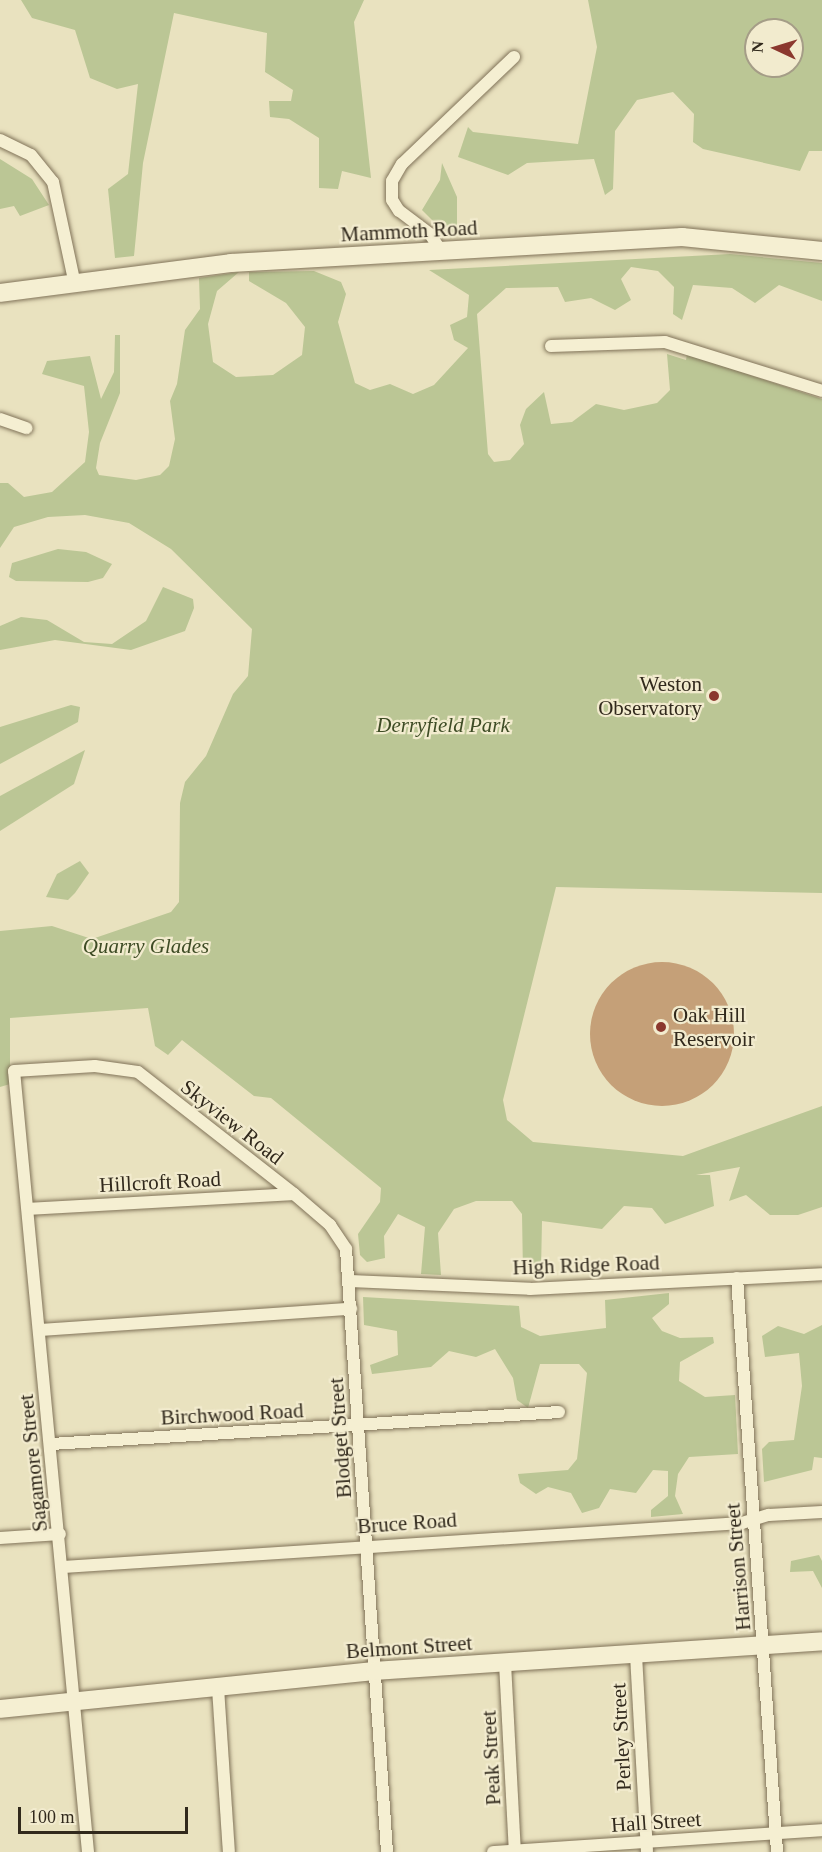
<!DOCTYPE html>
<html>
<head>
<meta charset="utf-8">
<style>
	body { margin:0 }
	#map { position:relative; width:822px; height:1852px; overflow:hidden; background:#e9e2bf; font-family:"Times New Roman",serif }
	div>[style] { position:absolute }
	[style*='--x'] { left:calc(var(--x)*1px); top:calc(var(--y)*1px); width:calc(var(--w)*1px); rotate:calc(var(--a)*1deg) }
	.green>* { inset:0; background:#bbc695 }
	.building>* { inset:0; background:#c5a078 }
	.round { border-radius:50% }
	.roads { filter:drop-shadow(0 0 2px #817359) drop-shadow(0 0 2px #817359) }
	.street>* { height:12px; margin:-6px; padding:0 6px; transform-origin:6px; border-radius:6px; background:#f5efd2 }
	.secondary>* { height:18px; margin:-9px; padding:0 9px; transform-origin:9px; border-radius:9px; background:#f5efd2 }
	.dots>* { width:16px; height:16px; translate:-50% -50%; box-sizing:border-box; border:3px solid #f2ebce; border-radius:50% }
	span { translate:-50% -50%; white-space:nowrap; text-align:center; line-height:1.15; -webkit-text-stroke:4.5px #f2ebce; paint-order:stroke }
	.street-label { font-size:21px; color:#31291c }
	.poi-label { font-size:21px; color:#31291c }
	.right { translate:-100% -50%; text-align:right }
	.left { translate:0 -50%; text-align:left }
	.park-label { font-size:21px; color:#3e4c25; font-style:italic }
	.north { position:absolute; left:744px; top:18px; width:60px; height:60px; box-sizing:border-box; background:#f2ebce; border:2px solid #a59d87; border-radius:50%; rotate:274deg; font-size:16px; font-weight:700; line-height:24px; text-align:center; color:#31291c }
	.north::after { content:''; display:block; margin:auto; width:21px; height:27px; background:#8b382e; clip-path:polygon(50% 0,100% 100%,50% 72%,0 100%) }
	.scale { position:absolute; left:18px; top:1807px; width:170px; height:27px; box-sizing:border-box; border:3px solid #31291c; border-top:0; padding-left:8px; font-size:18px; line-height:21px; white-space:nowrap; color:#31291c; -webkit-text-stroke:4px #f2ebce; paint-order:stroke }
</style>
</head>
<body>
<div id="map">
	<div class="green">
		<i style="clip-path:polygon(21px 0,364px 0,354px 22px,371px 178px,342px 171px,338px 189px,319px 188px,319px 138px,289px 119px,270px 117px,269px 101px,291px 101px,293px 90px,265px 72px,267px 33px,174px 13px,143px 163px,134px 256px,115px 258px,108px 189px,128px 174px,138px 84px,117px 89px,90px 78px,75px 30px,32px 18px)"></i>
		<i style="clip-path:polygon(evenodd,588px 0,822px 0,822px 151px,809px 151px,800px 171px,703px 149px,693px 142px,694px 114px,673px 92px,637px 100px,615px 131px,613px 189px,605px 195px,594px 159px,527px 163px,508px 175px,458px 157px,468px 127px,473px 132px,578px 144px,597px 47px,588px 0,756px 30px,792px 30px,792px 66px,756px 66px,756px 30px)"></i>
		<i style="clip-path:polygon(0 159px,32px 179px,49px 205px,20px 216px,14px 206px,0 209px)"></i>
		<i style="clip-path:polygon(442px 163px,457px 197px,457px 227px,450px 238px,422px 210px,440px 180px)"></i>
		<i style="clip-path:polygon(730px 254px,822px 263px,822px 301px,779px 285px,755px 303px,732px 288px,693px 285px,682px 320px,673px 314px,674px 287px,658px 271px,631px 267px,621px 279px,631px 300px,615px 310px,591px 298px,565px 302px,558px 287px,506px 288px,477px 314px,488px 454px,494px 462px,510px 460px,524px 444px,520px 425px,526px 409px,544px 392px,551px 424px,572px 422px,596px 404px,624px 410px,657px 403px,670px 390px,667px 354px,686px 360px,687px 354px,822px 399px,822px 893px,556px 887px,503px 1100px,507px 1120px,533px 1142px,683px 1156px,822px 1106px,822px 1207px,798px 1215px,770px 1215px,746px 1195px,729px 1201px,740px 1167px,696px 1175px,710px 1175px,714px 1206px,665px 1224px,652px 1208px,624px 1206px,602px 1229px,542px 1221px,541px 1271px,523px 1273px,522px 1214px,512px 1201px,476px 1201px,454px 1209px,438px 1233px,441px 1275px,421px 1274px,425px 1227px,398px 1214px,384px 1236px,385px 1258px,367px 1262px,360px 1255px,358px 1234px,380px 1202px,381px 1188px,271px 1098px,254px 1096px,182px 1040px,168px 1055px,155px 1046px,148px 1008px,10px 1018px,10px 1084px,0 1087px,0 931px,52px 926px,92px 939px,171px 912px,179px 902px,180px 803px,185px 782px,206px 756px,233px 694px,248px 676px,252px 629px,171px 549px,129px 523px,85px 515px,48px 517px,14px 527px,0 548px,0 483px,8px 483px,24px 497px,52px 492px,85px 462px,89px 432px,84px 386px,42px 374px,47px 361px,90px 356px,101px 399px,114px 372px,115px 335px,120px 335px,120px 393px,100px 443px,96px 468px,99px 475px,136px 480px,160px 475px,169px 466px,175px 439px,170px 401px,177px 384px,185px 330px,200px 309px,199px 278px,239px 272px,217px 291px,208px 324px,213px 362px,236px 377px,273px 375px,302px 355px,305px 327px,286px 303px,249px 281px,249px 272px,314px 271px,341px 282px,346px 294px,338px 322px,355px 383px,370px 390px,390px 384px,413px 394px,434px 385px,468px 348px,454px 340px,450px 325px,467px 317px,469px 295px,429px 270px)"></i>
		<i style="clip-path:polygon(58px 549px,86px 552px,112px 564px,103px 578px,88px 582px,16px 581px,9px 577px,12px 563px)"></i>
		<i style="clip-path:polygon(163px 587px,193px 599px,194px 608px,185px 631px,131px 650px,55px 640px,0 650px,0 626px,21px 617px,47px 620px,84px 642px,112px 644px,146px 621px)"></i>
		<i style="clip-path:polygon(71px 705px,80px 707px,78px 722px,0 764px,0 727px)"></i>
		<i style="clip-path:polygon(85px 750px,74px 784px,0 831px,0 796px)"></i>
		<i style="clip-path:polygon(80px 861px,89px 873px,75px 893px,68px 900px,46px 897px,57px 874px)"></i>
		<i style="clip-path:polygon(669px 1293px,669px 1304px,652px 1318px,662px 1331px,680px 1338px,713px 1337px,714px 1343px,680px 1362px,679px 1381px,705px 1397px,735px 1395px,738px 1454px,689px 1457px,678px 1474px,675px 1496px,683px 1514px,651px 1517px,651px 1510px,668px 1496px,668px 1471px,653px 1470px,636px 1493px,610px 1489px,599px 1508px,582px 1513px,571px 1493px,548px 1487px,536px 1494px,520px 1483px,518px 1474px,568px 1470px,577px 1459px,587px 1373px,579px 1364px,540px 1364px,528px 1408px,517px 1400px,513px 1378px,495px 1349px,476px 1357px,449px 1351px,431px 1367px,372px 1374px,370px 1365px,398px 1355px,397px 1331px,364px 1325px,363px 1297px,519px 1306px,521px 1327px,540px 1336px,606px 1328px,605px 1300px)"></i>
		<i style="clip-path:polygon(822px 1325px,822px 1458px,814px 1457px,812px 1470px,764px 1482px,762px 1449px,769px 1442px,794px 1440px,802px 1386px,799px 1353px,765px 1357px,762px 1336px,778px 1326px,804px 1334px)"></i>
		<i style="clip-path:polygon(819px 1555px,822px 1561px,822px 1588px,813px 1571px,790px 1572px,791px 1561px)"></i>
	</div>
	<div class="building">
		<i class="round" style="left:590px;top:962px;width:144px;height:144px"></i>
	</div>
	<div class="roads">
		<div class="street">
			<i style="--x:0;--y:140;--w:34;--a:26"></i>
			<i style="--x:31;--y:155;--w:35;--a:51"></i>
			<i style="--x:53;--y:182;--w:100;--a:77.9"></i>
			<i style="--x:441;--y:251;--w:20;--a:-123"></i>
			<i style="--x:430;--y:234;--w:39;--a:-143"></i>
			<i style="--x:399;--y:211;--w:13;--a:-122"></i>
			<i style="--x:392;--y:200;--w:19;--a:-90"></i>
			<i style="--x:392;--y:181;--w:20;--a:-60"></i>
			<i style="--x:402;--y:164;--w:155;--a:-43.7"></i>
			<i style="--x:551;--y:346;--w:114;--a:-2"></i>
			<i style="--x:665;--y:342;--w:164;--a:17.3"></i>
			<i style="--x:0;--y:419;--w:28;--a:19"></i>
			<i style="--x:28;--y:1209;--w:266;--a:-3.2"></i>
			<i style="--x:737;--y:1278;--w:575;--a:86.01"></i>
			<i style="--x:350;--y:1281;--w:180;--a:2.5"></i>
			<i style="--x:530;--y:1289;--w:292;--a:-2.9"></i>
			<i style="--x:39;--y:1330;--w:313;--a:-3.9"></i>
			<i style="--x:51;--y:1444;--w:509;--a:-3.6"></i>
			<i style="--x:0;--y:1538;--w:60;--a:-3.8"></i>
			<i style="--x:63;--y:1567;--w:680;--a:-3.71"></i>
			<i style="--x:742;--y:1523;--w:28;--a:-17"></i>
			<i style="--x:769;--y:1515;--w:53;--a:-3.2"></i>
			<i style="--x:636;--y:1655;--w:197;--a:86.8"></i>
			<i style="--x:505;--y:1663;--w:189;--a:87"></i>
			<i style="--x:218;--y:1688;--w:164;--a:86.2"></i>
			<i style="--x:88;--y:1852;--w:784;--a:-95.41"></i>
			<i style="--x:14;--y:1071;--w:81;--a:-3.5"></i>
			<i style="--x:95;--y:1066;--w:43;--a:7.9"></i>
			<i style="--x:138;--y:1072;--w:198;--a:38"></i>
			<i style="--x:294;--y:1194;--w:48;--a:40.7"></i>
			<i style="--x:330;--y:1225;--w:29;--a:56"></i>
			<i style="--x:346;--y:1249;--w:604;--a:86.11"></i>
			<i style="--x:493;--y:1852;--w:330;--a:-3.8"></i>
		</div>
		<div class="secondary">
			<i style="--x:0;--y:293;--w:233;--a:-7.4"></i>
			<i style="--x:231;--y:263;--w:452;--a:-3.3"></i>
			<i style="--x:682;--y:237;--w:141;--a:5.7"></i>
			<i style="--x:0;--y:1709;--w:377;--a:-5.8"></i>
			<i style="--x:375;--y:1671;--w:448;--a:-3.8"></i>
		</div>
	</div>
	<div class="dots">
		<i style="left:714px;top:696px;background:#8b382e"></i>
		<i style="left:661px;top:1027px;background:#8b382e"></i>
	</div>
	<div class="street-label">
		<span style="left:409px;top:231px;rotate:-3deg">Mammoth Road</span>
		<span style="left:232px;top:1122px;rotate:38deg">Skyview Road</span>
		<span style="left:160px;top:1182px;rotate:-3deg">Hillcroft Road</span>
		<span style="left:586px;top:1265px;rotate:-2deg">High Ridge Road</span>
		<span style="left:232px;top:1414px;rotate:-3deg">Birchwood Road</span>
		<span style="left:340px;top:1438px;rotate:-94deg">Blodget Street</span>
		<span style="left:33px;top:1463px;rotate:-96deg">Sagamore Street</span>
		<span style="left:407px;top:1523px;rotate:-4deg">Bruce Road</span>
		<span style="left:738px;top:1567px;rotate:-95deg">Harrison Street</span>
		<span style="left:409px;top:1647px;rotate:-4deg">Belmont Street</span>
		<span style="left:621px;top:1737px;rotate:-93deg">Perley Street</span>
		<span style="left:491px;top:1758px;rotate:-93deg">Peak Street</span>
		<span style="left:656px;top:1822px;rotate:-4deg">Hall Street</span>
	</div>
	<div class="poi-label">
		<span class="right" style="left:702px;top:696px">Weston<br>Observatory</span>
		<span class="left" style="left:673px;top:1027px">Oak Hill<br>Reservoir</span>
	</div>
	<div class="park-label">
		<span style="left:443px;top:725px">Derryfield Park</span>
		<span style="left:146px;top:946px">Quarry Glades</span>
	</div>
	<div class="north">N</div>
	<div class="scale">100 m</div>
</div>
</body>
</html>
